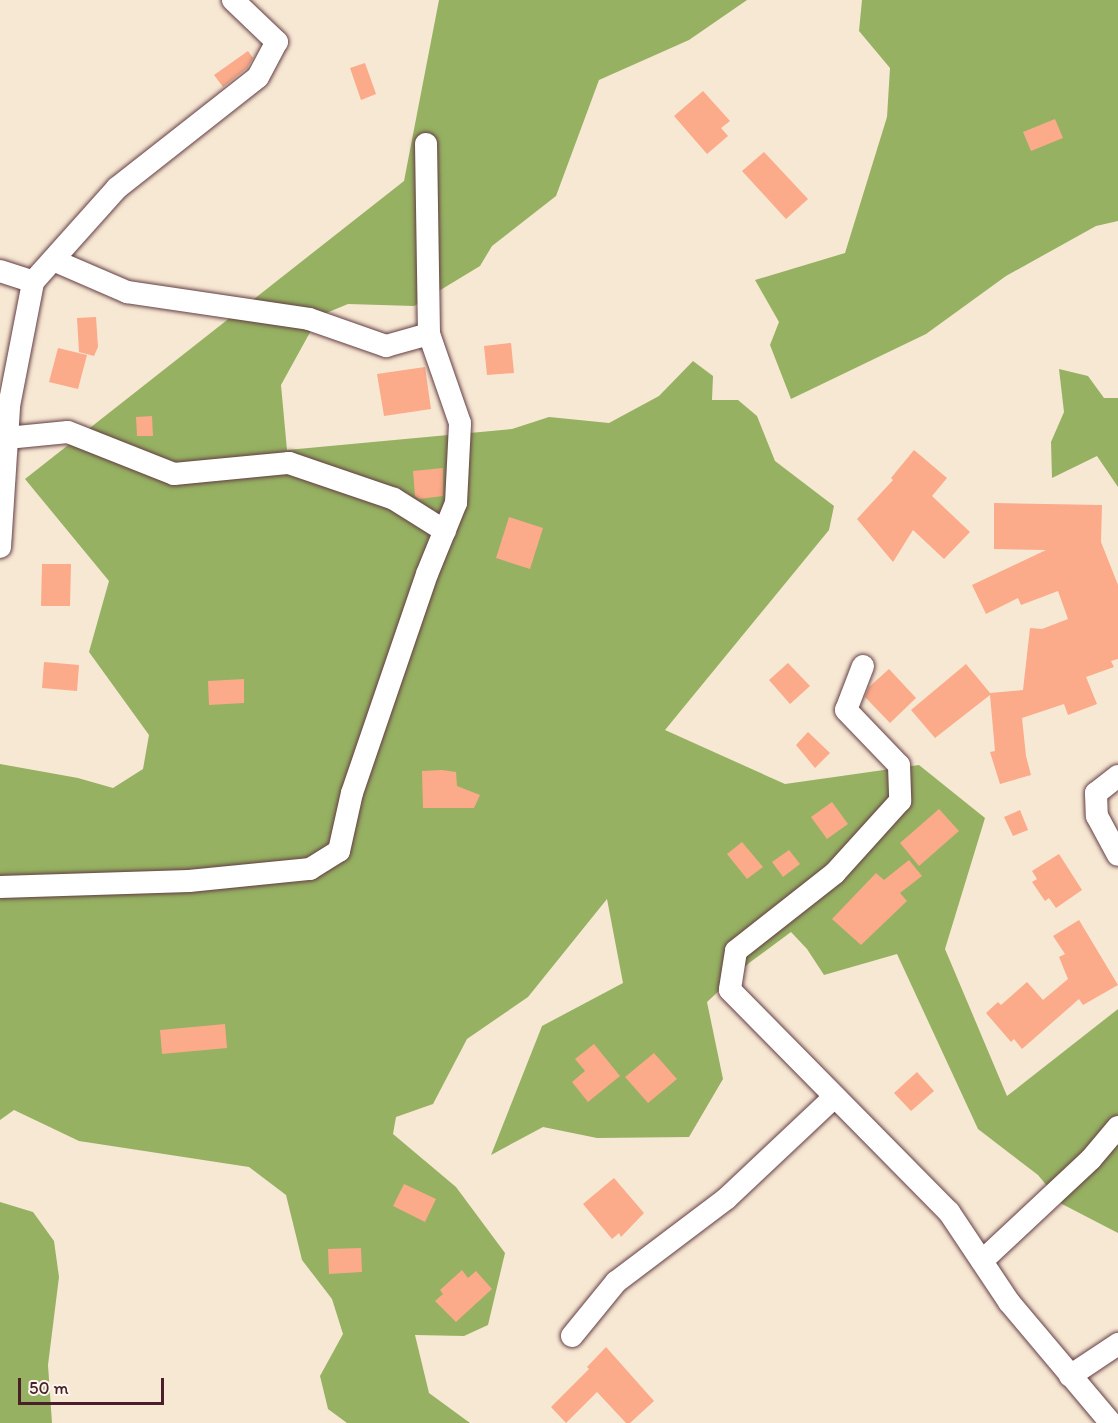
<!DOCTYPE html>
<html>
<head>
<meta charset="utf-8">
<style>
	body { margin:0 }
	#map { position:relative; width:1118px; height:1423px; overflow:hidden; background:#f7e8d3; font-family:Itim,sans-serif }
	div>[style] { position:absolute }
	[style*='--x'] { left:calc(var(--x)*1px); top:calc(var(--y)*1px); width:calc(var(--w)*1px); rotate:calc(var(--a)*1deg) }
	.forest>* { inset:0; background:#96b162 }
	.building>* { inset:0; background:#fbaa8a }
	.roads { filter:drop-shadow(0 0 2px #643d44) drop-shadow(0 0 2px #643d44) }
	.minor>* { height:22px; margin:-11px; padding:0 11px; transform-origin:11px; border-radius:11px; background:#fff }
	span { translate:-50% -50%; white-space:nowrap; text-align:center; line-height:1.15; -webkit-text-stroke:4.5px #fbf7ec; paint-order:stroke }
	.scale { position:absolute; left:18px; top:1378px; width:146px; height:27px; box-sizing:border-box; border:3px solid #4a1f2b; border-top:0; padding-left:8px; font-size:18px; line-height:21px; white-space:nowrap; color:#4a1f2b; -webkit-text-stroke:4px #fbf7ec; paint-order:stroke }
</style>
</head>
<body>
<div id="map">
	<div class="forest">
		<i style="clip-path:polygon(439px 0,747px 0,689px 40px,599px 80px,556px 196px,492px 246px,480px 266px,414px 306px,348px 304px,319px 316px,281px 385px,287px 450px,512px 429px,549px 417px,609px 423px,659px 396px,693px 361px,713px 376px,712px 400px,738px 400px,757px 416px,775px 461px,834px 506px,829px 530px,665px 730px,785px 784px,919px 765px,985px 818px,945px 949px,1007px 1096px,1118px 1009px,1118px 1233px,1062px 1204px,1038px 1175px,978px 1129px,897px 954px,824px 975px,807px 949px,791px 932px,749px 963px,707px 1002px,723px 1079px,689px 1137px,597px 1138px,543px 1127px,491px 1155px,542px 1026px,623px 983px,607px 899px,528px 997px,467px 1039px,433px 1104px,396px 1117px,393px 1134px,456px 1187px,505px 1253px,488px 1325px,464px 1336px,415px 1335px,429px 1393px,470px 1423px,347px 1423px,328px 1409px,320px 1376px,343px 1334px,332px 1299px,302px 1260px,286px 1195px,249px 1167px,79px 1141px,14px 1110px,0 1120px,0 764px,78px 778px,113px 788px,143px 769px,149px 735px,89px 652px,109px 581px,25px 479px,404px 181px)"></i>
		<i style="clip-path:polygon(862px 0,1118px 0,1118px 221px,1096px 226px,1006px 276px,926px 334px,791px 399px,770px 345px,779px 322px,755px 280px,845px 253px,887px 117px,890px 68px,859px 31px)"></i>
		<i style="clip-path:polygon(1059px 369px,1088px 376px,1104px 398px,1118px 398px,1118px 487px,1097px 456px,1052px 478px,1051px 442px,1064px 412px)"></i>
		<i style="clip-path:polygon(0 1202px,33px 1212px,54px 1241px,59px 1277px,48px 1365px,52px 1423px,0 1423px)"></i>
	</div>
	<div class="building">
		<i style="clip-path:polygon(248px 51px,253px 58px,247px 68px,223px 87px,214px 75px)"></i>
		<i style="clip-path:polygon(365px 63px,376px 94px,361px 100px,350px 68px)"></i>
		<i style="clip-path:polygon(703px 91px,730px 121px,721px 128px,728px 136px,707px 154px,674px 116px)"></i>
		<i style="clip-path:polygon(1055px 119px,1063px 138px,1031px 151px,1023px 132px)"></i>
		<i style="clip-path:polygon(764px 152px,808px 199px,786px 219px,742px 171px)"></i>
		<i style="clip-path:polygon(96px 317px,98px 347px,94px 356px,79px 352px,77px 318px)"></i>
		<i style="clip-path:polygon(511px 343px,514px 373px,487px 375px,484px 346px)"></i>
		<i style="clip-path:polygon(58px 348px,87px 355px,78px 389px,49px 382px)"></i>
		<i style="clip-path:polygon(425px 367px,431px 409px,384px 416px,377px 374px)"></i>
		<i style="clip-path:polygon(152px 416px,153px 436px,137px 436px,136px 417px)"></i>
		<i style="clip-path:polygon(914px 450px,947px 478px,932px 496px,970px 532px,944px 559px,913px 530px,893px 562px,857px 519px,893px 480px,891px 478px)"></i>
		<i style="clip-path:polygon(443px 468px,443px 496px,419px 499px,415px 496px,413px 471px)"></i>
		<i style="clip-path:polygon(994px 503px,1102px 505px,1101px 542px,1118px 585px,1118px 659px,1111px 661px,1114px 667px,1086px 677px,1097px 704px,1068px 715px,1064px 704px,1022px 718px,1026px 756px,1031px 775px,1000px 784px,990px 752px,995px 751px,990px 695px,935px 738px,911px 710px,966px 664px,990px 693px,1023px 690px,1030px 628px,1042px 629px,1068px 619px,1058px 591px,1021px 605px,1018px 598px,986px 614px,972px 585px,1046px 550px,994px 549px)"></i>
		<i style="clip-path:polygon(509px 517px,543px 528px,530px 569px,496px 558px)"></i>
		<i style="clip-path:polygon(42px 564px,71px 564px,70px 606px,41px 606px)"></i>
		<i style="clip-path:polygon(44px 662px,79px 665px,77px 691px,42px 688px)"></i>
		<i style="clip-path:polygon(788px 663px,810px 686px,790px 704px,769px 680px)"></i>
		<i style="clip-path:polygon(889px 669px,916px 698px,890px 723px,865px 697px,869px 687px)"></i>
		<i style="clip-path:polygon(244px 679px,244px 703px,209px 705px,208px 681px)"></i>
		<i style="clip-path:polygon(808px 732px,830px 753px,815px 768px,796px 745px)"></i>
		<i style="clip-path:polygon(442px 770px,456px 772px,457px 786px,480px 795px,474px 808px,423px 808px,422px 771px)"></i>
		<i style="clip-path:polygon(832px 802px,848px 824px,827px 839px,811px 817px)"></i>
		<i style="clip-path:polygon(939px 809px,959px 831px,919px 866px,900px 843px)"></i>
		<i style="clip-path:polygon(1020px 810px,1028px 830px,1013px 836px,1004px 817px)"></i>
		<i style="clip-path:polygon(742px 842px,763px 867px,747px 879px,727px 854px)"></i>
		<i style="clip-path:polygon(789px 850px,800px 864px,783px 877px,772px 862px)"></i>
		<i style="clip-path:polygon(1059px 854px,1082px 890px,1056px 908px,1049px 898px,1045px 901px,1032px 882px,1037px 879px,1032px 871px)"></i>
		<i style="clip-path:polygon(909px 860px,922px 876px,900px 893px,907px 901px,861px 945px,832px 919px,876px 873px,884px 880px)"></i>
		<i style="clip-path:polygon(1079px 920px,1118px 985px,1083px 1005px,1079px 999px,1022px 1049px,1014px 1039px,1011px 1042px,986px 1013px,998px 1002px,1001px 1005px,1027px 982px,1043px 1000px,1068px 979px,1059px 957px,1065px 954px,1053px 936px)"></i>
		<i style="clip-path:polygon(225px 1024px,227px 1048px,162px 1054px,160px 1030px)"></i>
		<i style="clip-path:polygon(594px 1044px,620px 1076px,588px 1102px,572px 1082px,585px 1071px,575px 1059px)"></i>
		<i style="clip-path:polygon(654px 1053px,677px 1079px,648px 1103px,625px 1077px)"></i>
		<i style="clip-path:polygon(917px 1072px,934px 1091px,911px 1111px,894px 1093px)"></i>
		<i style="clip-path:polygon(614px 1178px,644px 1213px,621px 1237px,619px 1233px,612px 1239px,583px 1204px)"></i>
		<i style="clip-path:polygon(404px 1184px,436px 1199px,425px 1222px,393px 1206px)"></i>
		<i style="clip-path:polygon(361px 1248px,362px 1272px,329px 1274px,328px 1249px)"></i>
		<i style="clip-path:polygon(462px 1270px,468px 1278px,476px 1271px,492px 1289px,456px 1322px,435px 1301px,443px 1294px,440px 1290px)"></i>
		<i style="clip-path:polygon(606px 1347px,654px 1401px,630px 1423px,626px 1423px,597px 1392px,566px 1423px,551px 1407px,589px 1369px,587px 1367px)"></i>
	</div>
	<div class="roads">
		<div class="minor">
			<i style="--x:53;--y:260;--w:81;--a:23.4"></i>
			<i style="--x:127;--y:292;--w:184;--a:8.4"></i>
			<i style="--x:309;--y:319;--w:82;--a:19.3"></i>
			<i style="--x:386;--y:346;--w:45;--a:-15.6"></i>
			<i style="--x:0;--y:271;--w:35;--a:18"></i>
			<i style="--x:7;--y:438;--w:61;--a:-5.6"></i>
			<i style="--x:68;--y:432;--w:114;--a:21.6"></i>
			<i style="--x:174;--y:474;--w:116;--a:-5.5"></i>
			<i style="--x:289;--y:463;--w:111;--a:18.9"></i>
			<i style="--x:394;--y:499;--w:60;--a:32.1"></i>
			<i style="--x:0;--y:547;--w:141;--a:-86.3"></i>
			<i style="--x:9;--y:406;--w:126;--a:-79"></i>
			<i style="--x:33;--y:282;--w:126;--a:-48.2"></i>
			<i style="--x:117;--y:188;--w:179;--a:-38.2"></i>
			<i style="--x:258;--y:77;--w:40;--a:-62"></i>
			<i style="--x:277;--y:42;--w:61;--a:-136.3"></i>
			<i style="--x:863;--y:666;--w:47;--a:111.1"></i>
			<i style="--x:846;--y:710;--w:76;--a:46.1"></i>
			<i style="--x:899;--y:765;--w:36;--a:88"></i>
			<i style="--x:900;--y:801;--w:97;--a:132.1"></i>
			<i style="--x:835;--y:873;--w:126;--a:141.8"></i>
			<i style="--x:736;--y:951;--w:39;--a:99"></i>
			<i style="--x:730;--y:990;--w:312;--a:45.4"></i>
			<i style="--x:949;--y:1212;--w:108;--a:56.3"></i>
			<i style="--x:1009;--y:1302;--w:158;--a:49.9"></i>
			<i style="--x:1118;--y:776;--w:28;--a:142"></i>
			<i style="--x:1096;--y:793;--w:23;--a:88"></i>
			<i style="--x:1097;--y:816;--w:44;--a:61.7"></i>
			<i style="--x:0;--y:887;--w:189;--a:-1.8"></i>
			<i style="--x:189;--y:881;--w:122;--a:-5.7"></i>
			<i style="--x:310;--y:869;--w:34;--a:-32"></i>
			<i style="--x:339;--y:851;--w:59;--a:-77.4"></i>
			<i style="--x:352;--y:793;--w:231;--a:-71.1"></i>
			<i style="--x:427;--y:574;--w:77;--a:-67.8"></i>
			<i style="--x:456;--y:503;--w:80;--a:-87.1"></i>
			<i style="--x:460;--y:423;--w:94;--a:-109.2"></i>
			<i style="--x:429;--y:334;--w:190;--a:-90.9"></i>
			<i style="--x:982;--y:1261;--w:149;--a:-43.1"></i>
			<i style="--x:1091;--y:1159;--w:42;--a:-49.8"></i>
			<i style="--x:572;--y:1336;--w:70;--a:-50.8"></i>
			<i style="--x:616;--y:1282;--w:139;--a:-37.1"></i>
			<i style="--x:727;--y:1198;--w:147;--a:-43.3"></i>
			<i style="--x:1070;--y:1376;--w:58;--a:-33.7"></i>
		</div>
	</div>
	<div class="scale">50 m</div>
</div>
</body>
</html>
